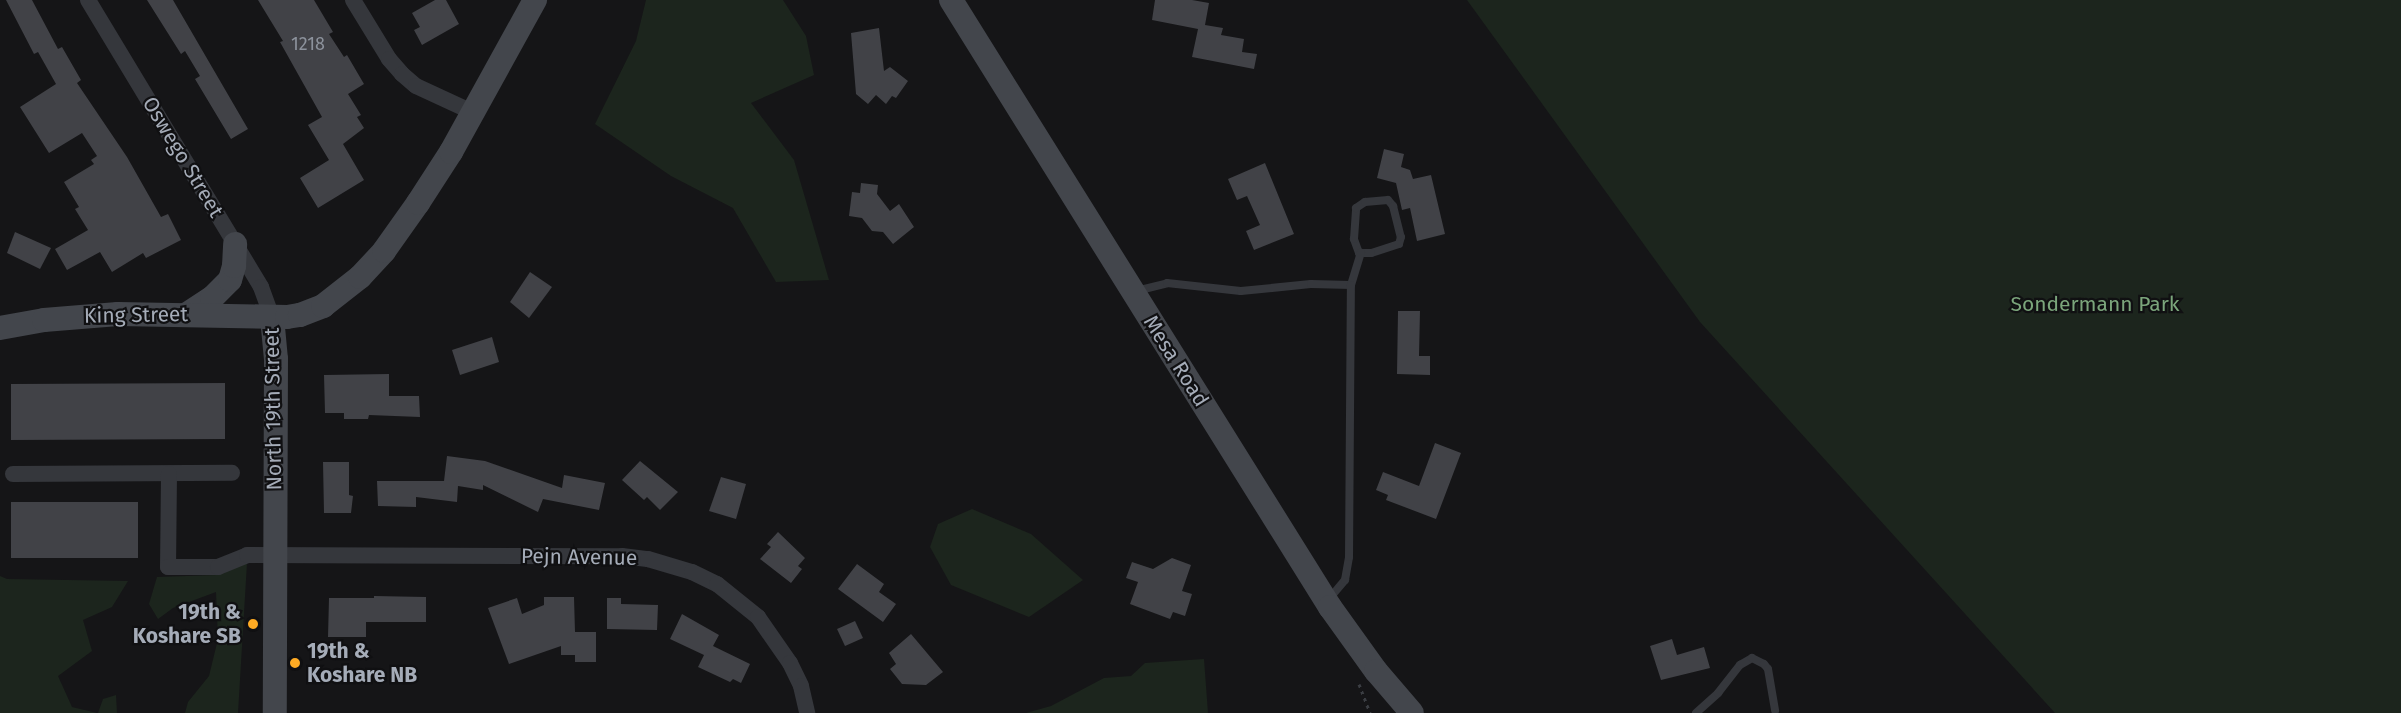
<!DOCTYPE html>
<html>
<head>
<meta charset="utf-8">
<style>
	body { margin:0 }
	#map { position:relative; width:2401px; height:713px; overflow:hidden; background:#151517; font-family:"Fira Sans",sans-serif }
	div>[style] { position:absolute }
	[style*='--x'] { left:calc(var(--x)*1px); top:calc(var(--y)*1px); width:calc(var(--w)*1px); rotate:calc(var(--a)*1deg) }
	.green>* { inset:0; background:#1c251d }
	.building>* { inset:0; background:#414247 }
	.path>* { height:3px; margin-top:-1.5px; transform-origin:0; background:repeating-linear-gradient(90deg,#3b3e43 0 3px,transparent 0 7.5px) }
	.lane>* { height:8px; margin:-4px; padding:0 4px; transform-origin:4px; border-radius:4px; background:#35373c }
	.street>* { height:16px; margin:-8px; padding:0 8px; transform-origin:8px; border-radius:8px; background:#35373c }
	.secondary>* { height:24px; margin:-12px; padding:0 12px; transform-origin:12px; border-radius:12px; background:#43464c }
	.dots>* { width:16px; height:16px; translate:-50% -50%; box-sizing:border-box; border:3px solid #101012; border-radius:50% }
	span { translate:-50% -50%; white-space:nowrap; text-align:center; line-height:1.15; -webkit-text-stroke:4.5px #101012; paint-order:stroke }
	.number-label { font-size:18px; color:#8c929c }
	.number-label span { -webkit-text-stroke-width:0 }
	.street-label { font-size:21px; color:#a5acb8 }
	.park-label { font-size:21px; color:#7ba57b }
	.poi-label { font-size:21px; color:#a5acb8; font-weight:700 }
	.right { translate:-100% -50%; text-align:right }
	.left { translate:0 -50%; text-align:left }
</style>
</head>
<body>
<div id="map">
	<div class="green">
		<i style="clip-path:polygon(646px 0,783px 0,806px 36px,814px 75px,751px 103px,794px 160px,829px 280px,776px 282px,733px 208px,671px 176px,595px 124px,636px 41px)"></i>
		<i style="clip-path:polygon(1467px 0,2401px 0,2401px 713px,2055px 713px,1700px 322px)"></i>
		<i style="clip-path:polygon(972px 509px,1031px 534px,1083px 580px,1029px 617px,951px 585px,930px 547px,938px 524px)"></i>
		<i style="clip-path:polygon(247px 563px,238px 713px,185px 713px,188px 702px,209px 676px,218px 639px,216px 592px,173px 608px,158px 619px,149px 604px,157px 577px,217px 575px)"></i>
		<i style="clip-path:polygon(0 576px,7px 579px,128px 581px,112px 607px,83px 620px,92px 651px,58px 676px,72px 707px,97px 713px,0 713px)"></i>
		<i style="clip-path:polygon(1204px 659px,1208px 713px,1026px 713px,1051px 706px,1104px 678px,1131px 676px,1145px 663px)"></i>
		<i style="clip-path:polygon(116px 695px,117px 713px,98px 713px,103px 699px)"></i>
	</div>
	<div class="building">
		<i style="clip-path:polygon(6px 0,32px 0,58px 49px,62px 47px,81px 80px,77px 83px,127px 157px,161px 217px,168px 214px,181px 240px,146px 258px,143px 253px,112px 272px,100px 252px,67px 270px,55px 249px,88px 230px,75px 209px,79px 207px,64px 182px,94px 164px,91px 160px,97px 156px,82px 133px,49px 153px,20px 107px,56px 84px,38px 52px,34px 54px)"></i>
		<i style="clip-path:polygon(147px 0,173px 0,248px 129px,231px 139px,195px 79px,200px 76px,185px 51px,181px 54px)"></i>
		<i style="clip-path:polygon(258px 0,314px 0,333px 32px,329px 34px,344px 57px,347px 55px,364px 84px,348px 94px,361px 115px,357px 117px,364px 128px,343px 144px,364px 180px,318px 208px,300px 178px,329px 160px,308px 125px,322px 117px,280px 42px,283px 41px)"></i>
		<i style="clip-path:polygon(435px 0,446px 0,459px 24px,422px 45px,414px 30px,420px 27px,412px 13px)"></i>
		<i style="clip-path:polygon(1155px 0,1192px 0,1209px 3px,1205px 25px,1223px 28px,1221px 35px,1244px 39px,1242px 52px,1257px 54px,1254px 69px,1192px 57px,1198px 29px,1152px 20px)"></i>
		<i style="clip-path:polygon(879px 28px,884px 71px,890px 67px,908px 81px,896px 98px,892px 96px,886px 104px,876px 95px,868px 104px,856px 94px,851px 33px)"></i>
		<i style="clip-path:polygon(1384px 149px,1404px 154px,1401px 167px,1410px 170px,1413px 179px,1431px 175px,1445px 234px,1417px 241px,1410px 208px,1402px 210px,1396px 183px,1377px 178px)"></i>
		<i style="clip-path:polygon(1265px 163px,1294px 234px,1254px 250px,1246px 231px,1260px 225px,1247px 196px,1237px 200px,1228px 179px)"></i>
		<i style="clip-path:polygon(861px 183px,878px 185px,877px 194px,890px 211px,899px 204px,914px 227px,893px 244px,883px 232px,872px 231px,862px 218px,849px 216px,852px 192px,860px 193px)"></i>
		<i style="clip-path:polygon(15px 232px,51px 248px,40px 269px,7px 253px)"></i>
		<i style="clip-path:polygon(530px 272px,552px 287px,529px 318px,510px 302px)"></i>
		<i style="clip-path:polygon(1398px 311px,1420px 311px,1419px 356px,1430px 356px,1430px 375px,1397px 374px)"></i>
		<i style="clip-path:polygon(492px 337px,499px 362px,460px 375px,452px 350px)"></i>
		<i style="clip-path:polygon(389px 374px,389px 396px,419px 396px,420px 417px,369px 415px,368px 419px,344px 419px,344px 413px,325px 413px,324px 375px)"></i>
		<i style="clip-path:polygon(225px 383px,225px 439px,11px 440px,11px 384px)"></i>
		<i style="clip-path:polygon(1435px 443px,1461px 453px,1436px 519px,1386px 500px,1388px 495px,1376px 490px,1383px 472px,1419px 486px)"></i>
		<i style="clip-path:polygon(447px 456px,485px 461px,562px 488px,564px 475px,605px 483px,599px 510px,543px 499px,538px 512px,483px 485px,483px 490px,458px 486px,457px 502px,416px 497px,416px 507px,378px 506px,377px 481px,444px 481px)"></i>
		<i style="clip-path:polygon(640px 461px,678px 492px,660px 510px,647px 497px,644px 500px,622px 480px)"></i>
		<i style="clip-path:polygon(323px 462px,349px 462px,349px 495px,353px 496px,351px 513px,324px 513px)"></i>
		<i style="clip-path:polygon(721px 477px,746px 484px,736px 519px,709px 511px)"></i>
		<i style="clip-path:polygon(11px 502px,138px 502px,138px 558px,11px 558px)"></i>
		<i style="clip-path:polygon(778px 532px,805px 558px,798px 566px,802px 569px,791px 583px,760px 559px,771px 547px,767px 544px)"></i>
		<i style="clip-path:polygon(1172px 558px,1191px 565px,1182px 591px,1192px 594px,1185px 616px,1173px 612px,1170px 619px,1130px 604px,1138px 582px,1126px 578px,1132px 562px,1153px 569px)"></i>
		<i style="clip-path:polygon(857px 564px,884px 584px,879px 592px,896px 604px,883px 622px,838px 589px)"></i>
		<i style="clip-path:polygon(374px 596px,426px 597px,426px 622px,366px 622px,366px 637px,328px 637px,329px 598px,374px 598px)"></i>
		<i style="clip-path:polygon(544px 597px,574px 597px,575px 632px,596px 632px,596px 662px,575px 662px,575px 655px,561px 655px,561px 646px,509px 664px,488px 608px,517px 598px,522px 614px,544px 605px)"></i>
		<i style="clip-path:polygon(607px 598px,621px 598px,621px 604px,658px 605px,657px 630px,607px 629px)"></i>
		<i style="clip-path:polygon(682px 614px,719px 635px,713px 646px,750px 664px,741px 683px,733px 679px,730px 682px,698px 667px,704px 655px,670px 639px)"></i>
		<i style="clip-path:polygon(855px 621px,863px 638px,845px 646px,837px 629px)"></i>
		<i style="clip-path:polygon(911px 634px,943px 672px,926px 685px,902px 684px,890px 669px,896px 664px,889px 653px)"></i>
		<i style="clip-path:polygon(1672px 639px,1677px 655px,1704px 647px,1710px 668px,1661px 680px,1650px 646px)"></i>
	</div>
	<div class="path">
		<i style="--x:1359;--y:684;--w:31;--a:69"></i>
	</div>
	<div class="lane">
		<i style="--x:1388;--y:200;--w:8;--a:50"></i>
		<i style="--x:1393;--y:206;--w:32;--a:76"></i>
		<i style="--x:1401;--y:237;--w:7;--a:106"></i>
		<i style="--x:1399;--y:244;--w:29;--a:162"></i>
		<i style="--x:1371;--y:253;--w:12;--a:180"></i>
		<i style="--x:1359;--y:253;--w:15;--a:-110"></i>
		<i style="--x:1354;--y:239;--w:31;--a:-86"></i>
		<i style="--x:1356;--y:208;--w:11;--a:-34"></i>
		<i style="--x:1365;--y:202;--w:23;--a:-5"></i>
		<i style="--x:1136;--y:291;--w:32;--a:-14"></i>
		<i style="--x:1167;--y:283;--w:74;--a:6.2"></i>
		<i style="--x:1241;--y:291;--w:70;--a:-5.7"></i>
		<i style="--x:1311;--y:284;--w:40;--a:1.4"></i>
		<i style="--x:1351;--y:285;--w:34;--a:-73"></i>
		<i style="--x:1329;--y:599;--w:25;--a:-50"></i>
		<i style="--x:1345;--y:580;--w:23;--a:-80"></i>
		<i style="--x:1349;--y:557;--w:272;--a:-89.6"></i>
		<i style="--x:1696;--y:713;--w:30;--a:-42"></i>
		<i style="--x:1718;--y:693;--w:36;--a:-52"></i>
		<i style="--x:1740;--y:665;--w:14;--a:-30"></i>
		<i style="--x:1752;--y:658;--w:13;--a:27"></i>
		<i style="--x:1764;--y:664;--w:6;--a:51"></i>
		<i style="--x:1768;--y:669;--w:42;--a:80.3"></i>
	</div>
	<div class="street">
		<i style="--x:88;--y:0;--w:335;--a:58.9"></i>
		<i style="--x:261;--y:287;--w:32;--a:70"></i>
		<i style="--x:353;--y:0;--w:69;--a:58.6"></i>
		<i style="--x:389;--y:59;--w:20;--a:49"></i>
		<i style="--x:402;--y:74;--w:18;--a:41"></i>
		<i style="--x:416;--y:86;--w:62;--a:24.9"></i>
		<i style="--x:13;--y:474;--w:219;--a:-0.3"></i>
		<i style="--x:169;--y:474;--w:93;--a:90.6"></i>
		<i style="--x:168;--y:567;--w:50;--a:0"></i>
		<i style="--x:218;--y:567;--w:31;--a:-22"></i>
		<i style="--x:247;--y:555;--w:375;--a:0.2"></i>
		<i style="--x:622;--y:556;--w:26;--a:7"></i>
		<i style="--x:648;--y:559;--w:46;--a:16.5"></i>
		<i style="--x:692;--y:572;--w:28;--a:26"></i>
		<i style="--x:717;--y:584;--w:53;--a:38.8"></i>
		<i style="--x:758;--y:617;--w:56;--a:55.2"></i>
		<i style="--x:790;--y:663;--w:25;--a:64"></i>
		<i style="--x:801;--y:686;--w:28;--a:77"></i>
	</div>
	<div class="secondary">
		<i style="--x:951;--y:0;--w:716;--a:58.02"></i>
		<i style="--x:1330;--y:607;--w:79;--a:54.3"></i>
		<i style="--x:1376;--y:671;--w:55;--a:49.4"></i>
		<i style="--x:187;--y:314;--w:30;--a:-33"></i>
		<i style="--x:212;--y:298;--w:25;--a:-45"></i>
		<i style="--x:230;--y:280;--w:15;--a:-74"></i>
		<i style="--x:234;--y:266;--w:22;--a:-87"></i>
		<i style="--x:272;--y:317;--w:42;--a:84.6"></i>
		<i style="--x:276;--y:359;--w:354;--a:90.2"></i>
		<i style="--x:0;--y:328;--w:45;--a:-10.3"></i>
		<i style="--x:44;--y:320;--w:74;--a:-4.6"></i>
		<i style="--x:118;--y:314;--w:169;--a:1"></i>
		<i style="--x:287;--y:317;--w:13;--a:-9"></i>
		<i style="--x:300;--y:315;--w:25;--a:-21"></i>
		<i style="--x:323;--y:306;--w:47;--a:-38.1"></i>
		<i style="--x:360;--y:277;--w:35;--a:-47"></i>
		<i style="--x:384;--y:251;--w:59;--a:-54.7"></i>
		<i style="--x:418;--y:203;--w:61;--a:-57.1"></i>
		<i style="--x:451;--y:152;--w:174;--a:-61.1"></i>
	</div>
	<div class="dots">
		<i style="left:253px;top:624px;background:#ffab24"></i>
		<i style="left:295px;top:663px;background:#ffab24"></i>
	</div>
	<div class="number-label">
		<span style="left:308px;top:44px">1218</span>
	</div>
	<div class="street-label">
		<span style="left:183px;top:157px;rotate:59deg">Oswego Street</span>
		<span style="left:136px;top:315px;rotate:-1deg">King Street</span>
		<span style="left:1176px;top:361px;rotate:58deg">Mesa Road</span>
		<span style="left:273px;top:409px;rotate:-91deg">North 19th Street</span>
		<span style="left:579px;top:557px;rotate:1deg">Pejn Avenue</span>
	</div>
	<div class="park-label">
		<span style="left:2095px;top:304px">Sondermann Park</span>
	</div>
	<div class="poi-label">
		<span class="right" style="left:241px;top:624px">19th &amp;<br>Koshare SB</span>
		<span class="left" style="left:307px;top:663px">19th &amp;<br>Koshare NB</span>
	</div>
</div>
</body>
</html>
